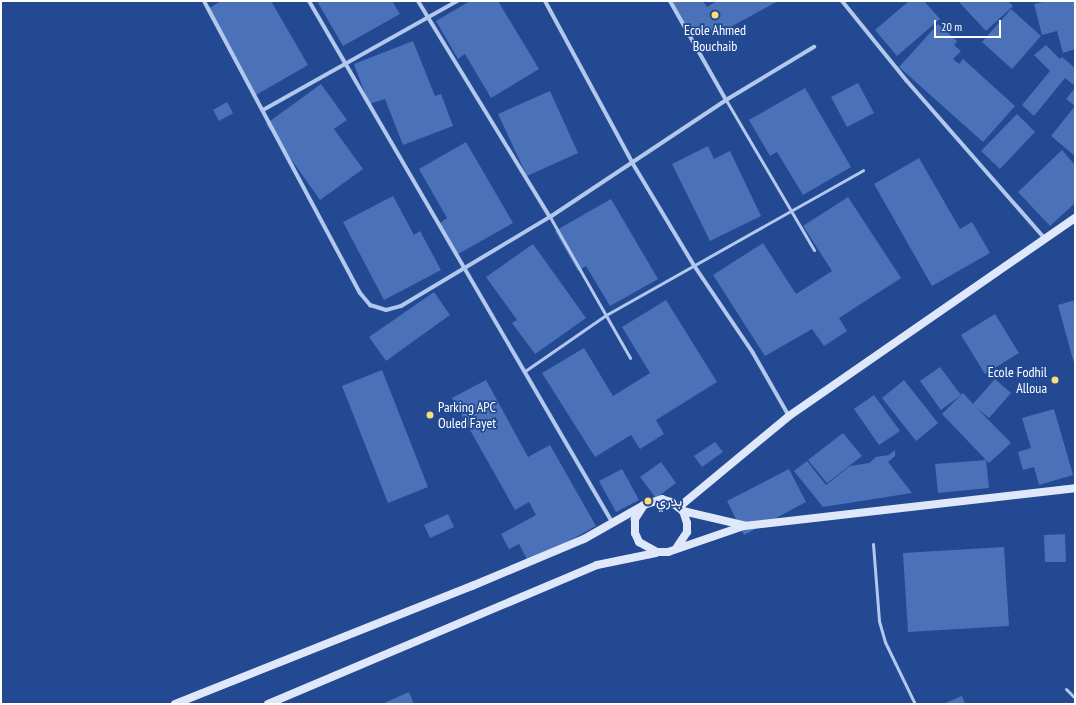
<!DOCTYPE html>
<html>
<head>
<meta charset="utf-8">
<style>
	body { margin:0 }
	#map { position:relative; width:1076px; height:705px; overflow:hidden; background:#224991; font-family:"PT Sans Narrow",Vazirmatn,sans-serif }
	div>[style] { position:absolute }
	[style*='--x'] { left:calc(var(--x)*1px); top:calc(var(--y)*1px); width:calc(var(--w)*1px); rotate:calc(var(--a)*1deg) }
	.building>* { inset:0; background:#4b72b8 }
	.lane>* { height:3px; margin:-1.5px; padding:0 1.5px; transform-origin:1.5px; border-radius:1.5px; background:#b3c8ed }
	.street>* { height:4px; margin:-2px; padding:0 2px; transform-origin:2px; border-radius:2px; background:#b3c8ed }
	.secondary>* { height:8px; margin:-4px; padding:0 4px; transform-origin:4px; border-radius:4px; background:#dfe8fa }
	.dots>* { width:11px; height:11px; translate:-50% -50%; box-sizing:border-box; border:2px solid #224991; border-radius:50% }
	span { translate:-50% -50%; white-space:nowrap; text-align:center; line-height:1.15; -webkit-text-stroke:3.5px #224991; paint-order:stroke }
	.poi-label { font-size:14px; color:#fff }
	.right { translate:-100% -50%; text-align:right }
	.left { translate:0 -50%; text-align:left }
	.frame { position:absolute; inset:0; border:2px solid #fff; pointer-events:none }
	.scale { position:absolute; left:934px; top:20px; width:67px; height:18px; box-sizing:border-box; border:2px solid #fff; border-top:0; padding-left:5px; font-size:12px; line-height:14px; white-space:nowrap; color:#fff; -webkit-text-stroke:3px #224991; paint-order:stroke }
</style>
</head>
<body>
<div id="map">
	<div class="building">
		<i style="clip-path:polygon(221px 1px,271px 1px,308px 65px,256px 95px,206px 10px)"></i>
		<i style="clip-path:polygon(317px 1px,392px 1px,400px 14px,343px 46px)"></i>
		<i style="clip-path:polygon(470px 1px,498px 1px,539px 69px,491px 98px,465px 54px,458px 59px,436px 21px)"></i>
		<i style="clip-path:polygon(668px 1px,703px 1px,707px 7px,717px 1px,778px 1px,714px 36px,710px 28px,691px 38px)"></i>
		<i style="clip-path:polygon(909px 1px,924px 1px,940px 19px,897px 56px,875px 30px)"></i>
		<i style="clip-path:polygon(958px 1px,1008px 1px,1013px 6px,986px 31px)"></i>
		<i style="clip-path:polygon(1047px 1px,1075px 1px,1075px 49px,1063px 53px,1057px 31px,1042px 35px,1034px 4px)"></i>
		<i style="clip-path:polygon(1011px 9px,1041px 36px,1012px 69px,982px 42px)"></i>
		<i style="clip-path:polygon(938px 24px,957px 41px,954px 45px,961px 51px,953px 59px,959px 64px,963px 59px,1015px 106px,983px 142px,899px 67px)"></i>
		<i style="clip-path:polygon(413px 41px,435px 96px,441px 94px,453px 126px,403px 145px,385px 99px,369px 104px,354px 64px)"></i>
		<i style="clip-path:polygon(1046px 45px,1060px 59px,1062px 57px,1075px 68px,1075px 86px,1065px 78px,1034px 116px,1022px 105px,1050px 71px,1034px 55px)"></i>
		<i style="clip-path:polygon(858px 83px,874px 113px,847px 127px,831px 97px)"></i>
		<i style="clip-path:polygon(321px 84px,347px 120px,334px 129px,363px 169px,320px 200px,266px 124px)"></i>
		<i style="clip-path:polygon(805px 88px,851px 167px,803px 195px,777px 152px,770px 156px,749px 120px)"></i>
		<i style="clip-path:polygon(1075px 88px,1075px 156px,1051px 136px,1075px 106px,1066px 99px)"></i>
		<i style="clip-path:polygon(550px 91px,578px 153px,527px 176px,498px 114px)"></i>
		<i style="clip-path:polygon(227px 102px,233px 113px,219px 121px,213px 110px)"></i>
		<i style="clip-path:polygon(1017px 114px,1035px 132px,1000px 169px,981px 151px)"></i>
		<i style="clip-path:polygon(466px 142px,513px 223px,458px 254px,440px 223px,447px 218px,419px 169px)"></i>
		<i style="clip-path:polygon(708px 146px,714px 159px,730px 151px,761px 216px,710px 241px,672px 164px)"></i>
		<i style="clip-path:polygon(1062px 150px,1075px 165px,1075px 203px,1050px 226px,1018px 192px)"></i>
		<i style="clip-path:polygon(919px 158px,960px 229px,972px 222px,990px 253px,932px 286px,874px 184px)"></i>
		<i style="clip-path:polygon(393px 196px,414px 235px,420px 231px,441px 270px,384px 300px,343px 222px)"></i>
		<i style="clip-path:polygon(848px 197px,901px 278px,839px 318px,847px 331px,824px 346px,812px 329px,765px 356px,713px 275px,763px 243px,796px 294px,832px 271px,803px 226px)"></i>
		<i style="clip-path:polygon(611px 199px,658px 279px,610px 306px,586px 266px,578px 271px,555px 231px)"></i>
		<i style="clip-path:polygon(533px 244px,586px 318px,535px 354px,512px 323px,517px 320px,486px 277px)"></i>
		<i style="clip-path:polygon(434px 292px,450px 315px,386px 361px,369px 337px)"></i>
		<i style="clip-path:polygon(666px 300px,717px 382px,656px 420px,664px 434px,640px 449px,631px 435px,595px 457px,542px 373px,584px 348px,613px 396px,650px 373px,622px 327px)"></i>
		<i style="clip-path:polygon(1075px 300px,1075px 367px,1058px 305px)"></i>
		<i style="clip-path:polygon(995px 314px,1019px 353px,985px 374px,961px 335px)"></i>
		<i style="clip-path:polygon(940px 367px,961px 395px,941px 410px,920px 381px)"></i>
		<i style="clip-path:polygon(382px 370px,428px 487px,388px 503px,342px 386px)"></i>
		<i style="clip-path:polygon(995px 379px,1011px 393px,989px 418px,976px 407px,1011px 443px,989px 463px,986px 460px,989px 488px,938px 493px,935px 464px,986px 460px,942px 414px,963px 393px,973px 404px)"></i>
		<i style="clip-path:polygon(486px 380px,528px 457px,550px 445px,596px 526px,529px 563px,519px 544px,509px 549px,501px 534px,536px 515px,529px 502px,515px 510px,452px 398px)"></i>
		<i style="clip-path:polygon(904px 380px,938px 423px,916px 441px,882px 398px)"></i>
		<i style="clip-path:polygon(874px 395px,900px 431px,879px 445px,854px 409px)"></i>
		<i style="clip-path:polygon(1054px 409px,1073px 475px,1039px 485px,1034px 467px,1023px 470px,1018px 452px,1031px 448px,1022px 418px)"></i>
		<i style="clip-path:polygon(843px 433px,862px 456px,827px 483px,808px 460px)"></i>
		<i style="clip-path:polygon(715px 442px,723px 452px,702px 467px,694px 456px)"></i>
		<i style="clip-path:polygon(895px 450px,895px 456px,888px 462px,912px 493px,823px 507px,794px 471px,807px 461px,826px 485px,850px 466px,869px 463px,876px 457px,889px 455px)"></i>
		<i style="clip-path:polygon(661px 462px,676px 483px,656px 498px,640px 477px)"></i>
		<i style="clip-path:polygon(622px 469px,639px 500px,616px 512px,599px 481px)"></i>
		<i style="clip-path:polygon(789px 469px,806px 502px,744px 535px,727px 501px)"></i>
		<i style="clip-path:polygon(448px 514px,454px 527px,430px 538px,424px 525px)"></i>
		<i style="clip-path:polygon(1065px 534px,1066px 562px,1045px 562px,1044px 535px)"></i>
		<i style="clip-path:polygon(1004px 547px,1009px 626px,908px 632px,903px 553px)"></i>
		<i style="clip-path:polygon(409px 692px,414px 704px,382px 704px)"></i>
		<i style="clip-path:polygon(962px 696px,965px 704px,943px 704px)"></i>
	</div>
	<div class="lane">
		<i style="--x:726;--y:100;--w:174;--a:59.6"></i>
		<i style="--x:550;--y:217;--w:162;--a:60.4"></i>
		<i style="--x:525;--y:371;--w:98;--a:-34.7"></i>
		<i style="--x:606;--y:315;--w:295;--a:-29.4"></i>
		<i style="--x:873;--y:544;--w:77;--a:85.5"></i>
		<i style="--x:879;--y:621;--w:22;--a:74"></i>
		<i style="--x:885;--y:642;--w:69;--a:64.2"></i>
		<i style="--x:1066;--y:689;--w:13;--a:45"></i>
	</div>
	<div class="street">
		<i style="--x:204;--y:1;--w:331;--a:61.9"></i>
		<i style="--x:360;--y:293;--w:16;--a:50"></i>
		<i style="--x:370;--y:305;--w:17;--a:17"></i>
		<i style="--x:386;--y:310;--w:16;--a:-15"></i>
		<i style="--x:401;--y:306;--w:174;--a:-30.9"></i>
		<i style="--x:550;--y:217;--w:211;--a:-33.6"></i>
		<i style="--x:726;--y:100;--w:103;--a:-31.1"></i>
		<i style="--x:309;--y:1;--w:603;--a:59.82"></i>
		<i style="--x:418;--y:1;--w:253;--a:58.6"></i>
		<i style="--x:545;--y:1;--w:185;--a:61.6"></i>
		<i style="--x:633;--y:164;--w:117;--a:59"></i>
		<i style="--x:693;--y:264;--w:107;--a:56"></i>
		<i style="--x:753;--y:353;--w:73;--a:60.3"></i>
		<i style="--x:670;--y:1;--w:114;--a:60.5"></i>
		<i style="--x:842;--y:1;--w:102;--a:51"></i>
		<i style="--x:906;--y:80;--w:211;--a:48.8"></i>
		<i style="--x:263;--y:110;--w:223;--a:-29.3"></i>
	</div>
	<div class="secondary">
		<i style="--x:679;--y:507;--w:143;--a:-39.6"></i>
		<i style="--x:789;--y:416;--w:348;--a:-34.7"></i>
		<i style="--x:683;--y:511;--w:62;--a:13.1"></i>
		<i style="--x:677;--y:547;--w:18;--a:-56"></i>
		<i style="--x:687;--y:532;--w:9;--a:-90"></i>
		<i style="--x:687;--y:523;--w:13;--a:-108"></i>
		<i style="--x:683;--y:511;--w:15;--a:-143"></i>
		<i style="--x:671;--y:502;--w:9;--a:-162"></i>
		<i style="--x:662;--y:499;--w:19;--a:162"></i>
		<i style="--x:644;--y:505;--w:17;--a:123"></i>
		<i style="--x:635;--y:519;--w:14;--a:90"></i>
		<i style="--x:635;--y:533;--w:10;--a:66"></i>
		<i style="--x:639;--y:542;--w:21;--a:29"></i>
		<i style="--x:657;--y:552;--w:11;--a:0"></i>
		<i style="--x:668;--y:552;--w:80;--a:-18.9"></i>
		<i style="--x:744;--y:526;--w:333;--a:-6.5"></i>
		<i style="--x:175;--y:704;--w:320;--a:-21.7"></i>
		<i style="--x:472;--y:586;--w:121;--a:-22.8"></i>
		<i style="--x:584;--y:539;--w:67;--a:-29.6"></i>
		<i style="--x:268;--y:704;--w:357;--a:-22.9"></i>
		<i style="--x:597;--y:565;--w:60;--a:-11.5"></i>
	</div>
	<div class="dots">
		<i style="left:715px;top:15px;background:#f8de75"></i>
		<i style="left:1055px;top:380px;background:#f8de75"></i>
		<i style="left:430px;top:415px;background:#f8de75"></i>
		<i style="left:648px;top:501px;background:#f8de75"></i>
	</div>
	<div class="poi-label">
		<span style="left:715px;top:38px">Ecole Ahmed<br>Bouchaib</span>
		<span class="right" style="left:1047px;top:380px">Ecole Fodhil<br>Alloua</span>
		<span class="left" style="left:438px;top:415px">Parking APC<br>Ouled Fayet</span>
		<span class="left" style="left:656px;top:501px">بدري</span>
	</div>
	<div class="frame"></div>
	<div class="scale">20 m</div>
</div>
</body>
</html>
